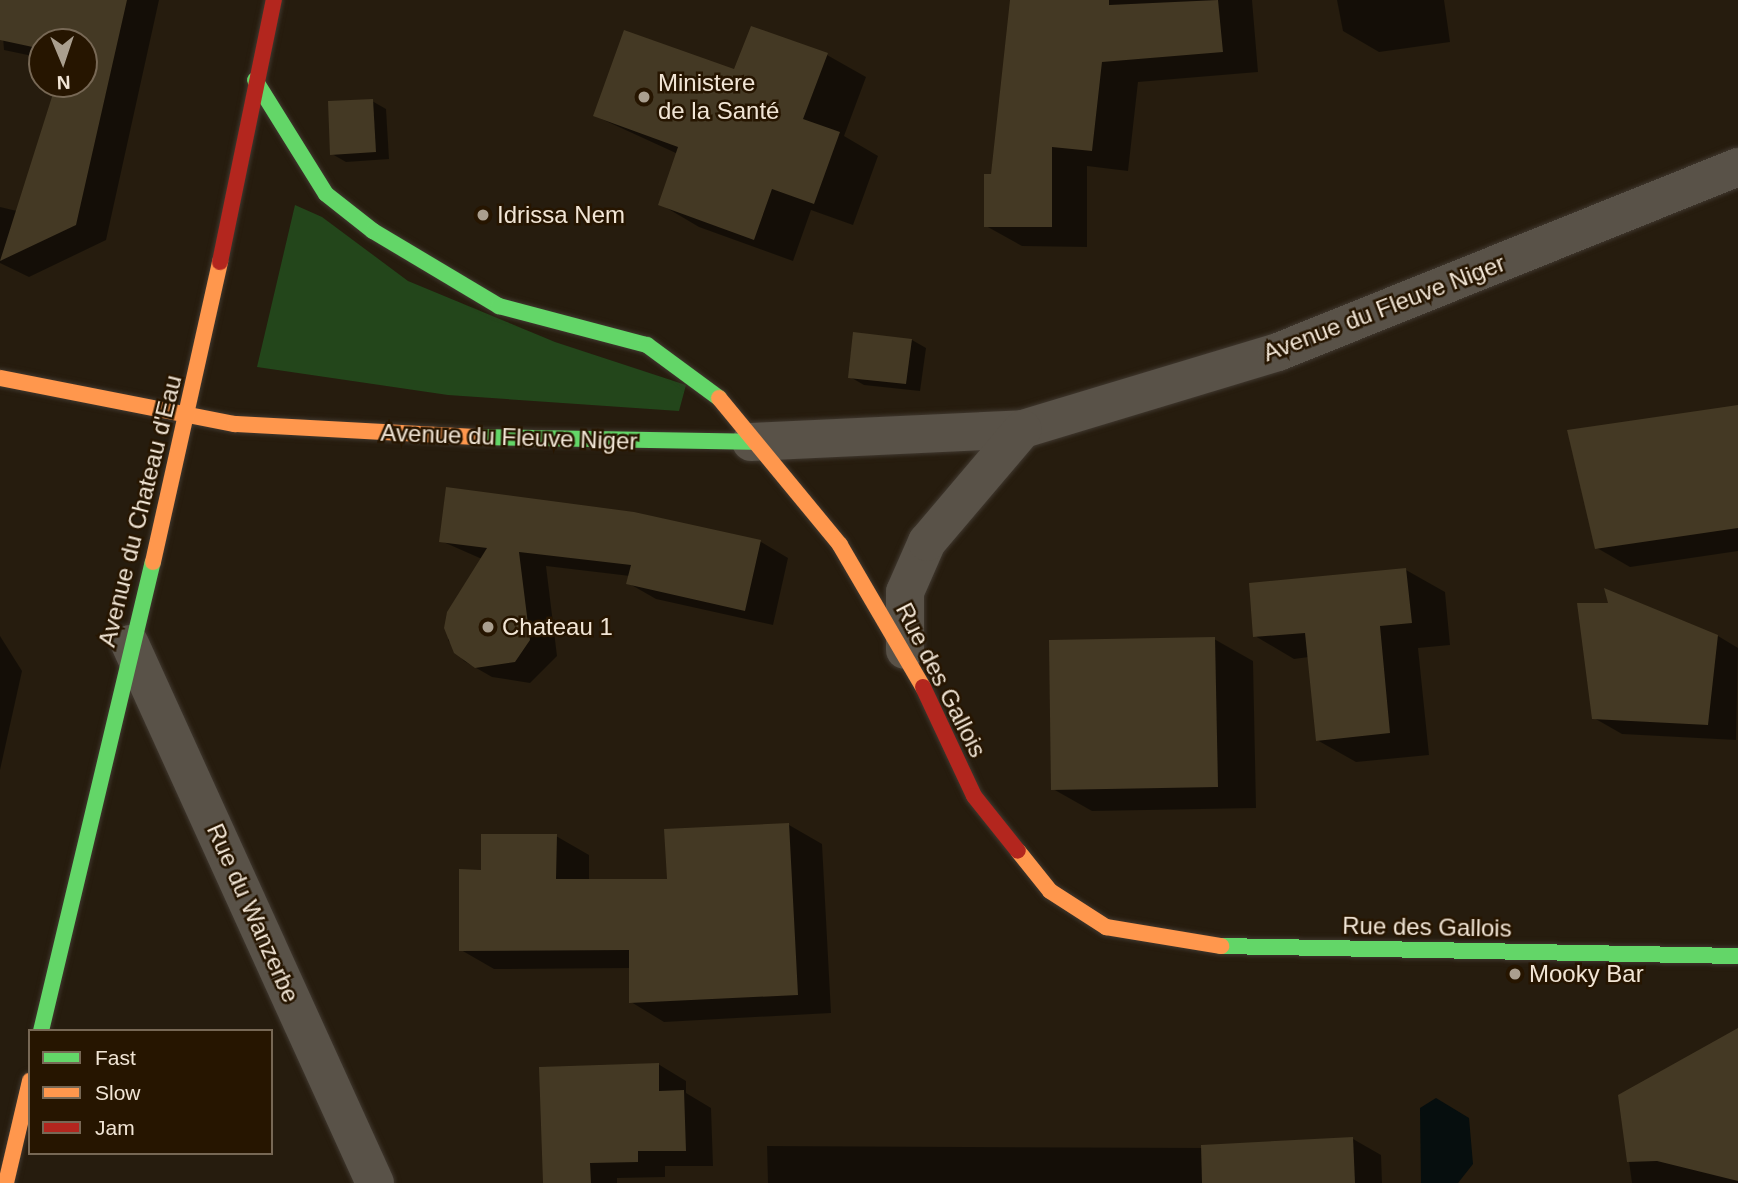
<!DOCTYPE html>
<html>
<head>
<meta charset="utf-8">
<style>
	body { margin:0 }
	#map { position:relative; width:1738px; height:1183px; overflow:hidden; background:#261c0e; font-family:Arial,sans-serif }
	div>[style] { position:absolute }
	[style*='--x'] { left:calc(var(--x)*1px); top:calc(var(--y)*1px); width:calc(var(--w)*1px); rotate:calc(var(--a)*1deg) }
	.green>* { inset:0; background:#23461b }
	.water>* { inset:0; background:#060e0e }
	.shadow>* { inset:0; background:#0007 }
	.building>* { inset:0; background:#443924 }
	.roads { filter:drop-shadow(0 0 2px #40382f) drop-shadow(0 0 2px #40382f) }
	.street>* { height:38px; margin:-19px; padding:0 19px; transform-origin:19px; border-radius:19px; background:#595248 }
	.fast>* { height:16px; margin:-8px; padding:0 8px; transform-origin:8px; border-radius:8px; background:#63d668 }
	.slow>* { height:16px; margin:-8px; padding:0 8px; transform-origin:8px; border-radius:8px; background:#ff974d }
	.jam>* { height:16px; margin:-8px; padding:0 8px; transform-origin:8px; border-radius:8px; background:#b3261e }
	.dots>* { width:19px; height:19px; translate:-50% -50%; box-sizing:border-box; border:4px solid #261500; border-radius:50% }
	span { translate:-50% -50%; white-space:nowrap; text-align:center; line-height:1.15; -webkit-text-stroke:5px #261500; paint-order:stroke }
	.poi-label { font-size:24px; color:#f1e5d5 }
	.left { translate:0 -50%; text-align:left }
	.street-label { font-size:24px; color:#f1e5d5 }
	.legend { position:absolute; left:28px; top:1029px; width:245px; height:126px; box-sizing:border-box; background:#261500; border:2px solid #776855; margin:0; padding:9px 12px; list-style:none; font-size:21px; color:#f1e5d5 }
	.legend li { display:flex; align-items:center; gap:14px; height:35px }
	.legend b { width:35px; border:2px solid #776855 }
	.north { position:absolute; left:28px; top:28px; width:70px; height:70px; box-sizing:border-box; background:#261500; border:2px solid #776855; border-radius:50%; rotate:178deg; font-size:19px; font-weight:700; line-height:28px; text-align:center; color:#f1e5d5 }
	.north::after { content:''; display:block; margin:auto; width:24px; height:32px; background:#aa9f8f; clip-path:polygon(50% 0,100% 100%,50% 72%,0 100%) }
</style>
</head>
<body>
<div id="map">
	<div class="green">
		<i style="clip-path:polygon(295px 205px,322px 217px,408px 281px,555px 342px,686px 385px,679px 411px,448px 395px,257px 367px)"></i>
	</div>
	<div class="water">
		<i style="clip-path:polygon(1436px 1098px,1469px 1118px,1473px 1164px,1458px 1183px,1421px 1183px,1420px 1108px)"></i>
	</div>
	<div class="shadow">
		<i style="clip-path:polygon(0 0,159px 0,106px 240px,29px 277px,0 263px,0 207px,17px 211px,58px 84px,84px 84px,84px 42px,42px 42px,42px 58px,4px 50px)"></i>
		<i style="clip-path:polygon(1012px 0,1252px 0,1258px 72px,1138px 82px,1128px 171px,1087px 166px,1087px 247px,1022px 246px,986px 226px)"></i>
		<i style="clip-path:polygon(1337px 0,1444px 0,1450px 42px,1379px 52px,1343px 31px)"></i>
		<i style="clip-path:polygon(827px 55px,866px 77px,844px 136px,878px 156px,853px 225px,811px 210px,793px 261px,699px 227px,660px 204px,678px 154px,595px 116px,735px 71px)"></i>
		<i style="clip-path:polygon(372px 101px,386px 109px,389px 159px,346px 162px,332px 154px)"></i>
		<i style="clip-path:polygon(855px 334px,912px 340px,926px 348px,920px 391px,864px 385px,850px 377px)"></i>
		<i style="clip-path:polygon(1738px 407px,1738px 551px,1630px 567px,1597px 548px)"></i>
		<i style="clip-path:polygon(634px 513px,761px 542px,788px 558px,773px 625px,656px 599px,628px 583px,630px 576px,546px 566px,557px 656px,530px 683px,492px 677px,464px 661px,448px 640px,448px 613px,482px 559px,441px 541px)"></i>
		<i style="clip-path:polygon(1406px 570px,1445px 592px,1450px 645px,1418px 648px,1429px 755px,1356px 762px,1317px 740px,1309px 657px,1294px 659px,1255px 636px)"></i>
		<i style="clip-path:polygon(0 636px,22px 671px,0 770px)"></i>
		<i style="clip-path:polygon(1718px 636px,1738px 648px,1736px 740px,1622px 734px,1594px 718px)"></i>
		<i style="clip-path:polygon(1214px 639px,1253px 661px,1256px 808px,1092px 811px,1053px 789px)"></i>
		<i style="clip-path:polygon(789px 825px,822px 844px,831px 1013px,664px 1022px,631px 1002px,631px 968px,494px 969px,461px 950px,483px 871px,556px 836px,589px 855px,589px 881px,669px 881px)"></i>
		<i style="clip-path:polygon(1738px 1035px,1738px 1183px,1632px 1183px,1620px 1096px)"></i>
		<i style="clip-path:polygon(658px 1064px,686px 1081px,686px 1093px,711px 1108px,713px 1166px,665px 1166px,665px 1177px,617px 1178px,617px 1183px,545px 1183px)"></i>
		<i style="clip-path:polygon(1353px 1139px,1381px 1155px,1382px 1183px,768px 1183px,767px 1146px,1207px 1148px)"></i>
	</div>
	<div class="building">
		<i style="clip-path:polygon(0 0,127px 0,76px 225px,0 261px,56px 84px,84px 84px,84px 42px,42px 42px,42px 49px,0 40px)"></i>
		<i style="clip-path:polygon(1010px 0,1109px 0,1109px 5px,1218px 0,1223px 52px,1102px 62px,1092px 151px,1052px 147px,1052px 227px,984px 227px,984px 174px,991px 174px)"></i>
		<i style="clip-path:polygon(751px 26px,828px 53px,803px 119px,840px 132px,814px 204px,772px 189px,754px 240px,658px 205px,678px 147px,593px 116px,624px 30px,734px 69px)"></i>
		<i style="clip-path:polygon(373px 99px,376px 152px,330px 155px,328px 101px)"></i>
		<i style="clip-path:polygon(853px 332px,912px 339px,906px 384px,848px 378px)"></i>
		<i style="clip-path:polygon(1738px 405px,1738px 528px,1595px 549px,1567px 430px)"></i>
		<i style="clip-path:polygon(446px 487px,634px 512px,761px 540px,745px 611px,626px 584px,631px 565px,519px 552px,530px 640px,515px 662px,475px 668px,454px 653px,444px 628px,447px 612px,487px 548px,439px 542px)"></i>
		<i style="clip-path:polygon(1406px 568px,1412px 623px,1380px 626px,1390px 733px,1316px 741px,1305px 633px,1253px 637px,1249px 583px)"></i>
		<i style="clip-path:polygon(1604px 588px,1718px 635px,1708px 725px,1592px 719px,1577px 603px,1608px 603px)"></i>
		<i style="clip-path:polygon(1215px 637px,1218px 787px,1051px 790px,1049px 640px)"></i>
		<i style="clip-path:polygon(789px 823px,798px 995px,629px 1003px,629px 950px,459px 951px,459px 869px,481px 870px,481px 834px,557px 834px,556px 879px,667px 879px,664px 829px)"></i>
		<i style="clip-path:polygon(1738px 1028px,1738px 1181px,1657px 1161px,1627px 1162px,1618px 1095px)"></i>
		<i style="clip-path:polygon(659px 1063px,659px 1091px,684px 1090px,686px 1151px,638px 1151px,638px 1162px,590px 1163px,591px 1183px,543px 1183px,539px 1067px)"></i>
		<i style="clip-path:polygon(1353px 1137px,1355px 1183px,1202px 1183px,1201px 1145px)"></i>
	</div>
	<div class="roads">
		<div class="street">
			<i style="--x:751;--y:442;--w:272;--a:-2.7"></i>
			<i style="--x:1023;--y:429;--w:266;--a:-16.8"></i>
			<i style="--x:1278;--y:352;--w:496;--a:-21.9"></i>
			<i style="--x:130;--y:644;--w:592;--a:65.56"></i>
			<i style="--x:905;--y:650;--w:58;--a:-90"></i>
			<i style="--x:905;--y:592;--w:55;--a:-66.3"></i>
			<i style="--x:927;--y:542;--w:148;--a:-49.7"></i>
		</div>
		<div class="fast">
			<i style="--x:255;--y:80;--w:134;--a:58.1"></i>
			<i style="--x:326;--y:194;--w:60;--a:38.2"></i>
			<i style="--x:373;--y:231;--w:147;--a:30.8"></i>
			<i style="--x:499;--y:306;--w:153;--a:14.8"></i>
			<i style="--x:647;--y:345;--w:89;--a:36.4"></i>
			<i style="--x:477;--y:437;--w:274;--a:1"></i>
			<i style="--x:1221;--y:946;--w:517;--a:1.11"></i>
			<i style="--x:41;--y:1031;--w:482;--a:-76.6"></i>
		</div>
		<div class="slow">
			<i style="--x:0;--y:378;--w:239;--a:11.1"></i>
			<i style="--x:235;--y:424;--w:242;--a:3.1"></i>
			<i style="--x:719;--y:398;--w:190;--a:50.5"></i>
			<i style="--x:840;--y:545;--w:164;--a:59.7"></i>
			<i style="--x:153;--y:562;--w:307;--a:-77.4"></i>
			<i style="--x:1018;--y:851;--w:51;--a:51.3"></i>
			<i style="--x:1050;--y:891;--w:67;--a:32.7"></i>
			<i style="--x:1106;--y:927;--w:117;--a:9.4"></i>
			<i style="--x:6;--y:1183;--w:105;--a:-76.8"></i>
		</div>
		<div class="jam">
			<i style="--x:220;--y:262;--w:268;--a:-78.4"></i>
			<i style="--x:923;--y:687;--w:120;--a:64.9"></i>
			<i style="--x:974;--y:796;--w:70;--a:51.3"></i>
		</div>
	</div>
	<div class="dots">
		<i style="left:644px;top:97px;background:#aa9f8f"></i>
		<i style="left:483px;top:215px;background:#aa9f8f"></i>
		<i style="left:488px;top:627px;background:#aa9f8f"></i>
		<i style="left:1515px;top:974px;background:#aa9f8f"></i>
	</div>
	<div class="poi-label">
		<span class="left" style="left:658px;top:97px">Ministere<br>de la Santé</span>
		<span class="left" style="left:497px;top:215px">Idrissa Nem</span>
		<span class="left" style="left:502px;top:627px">Chateau 1</span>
		<span class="left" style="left:1529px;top:974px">Mooky Bar</span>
	</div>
	<div class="street-label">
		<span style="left:1384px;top:308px;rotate:-21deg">Avenue du Fleuve Niger</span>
		<span style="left:509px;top:437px;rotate:2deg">Avenue du Fleuve Niger</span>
		<span style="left:140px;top:511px;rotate:-76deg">Avenue du Chateau d'Eau</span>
		<span style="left:941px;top:680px;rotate:63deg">Rue des Gallois</span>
		<span style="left:253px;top:913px;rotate:66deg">Rue du Wanzerbe</span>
		<span style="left:1427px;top:927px;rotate:1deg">Rue des Gallois</span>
	</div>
	<ul class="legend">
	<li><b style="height:9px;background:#63d668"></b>Fast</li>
	<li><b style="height:9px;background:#ff974d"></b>Slow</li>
	<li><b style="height:9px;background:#b3261e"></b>Jam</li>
	</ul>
	<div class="north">N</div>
</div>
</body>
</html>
